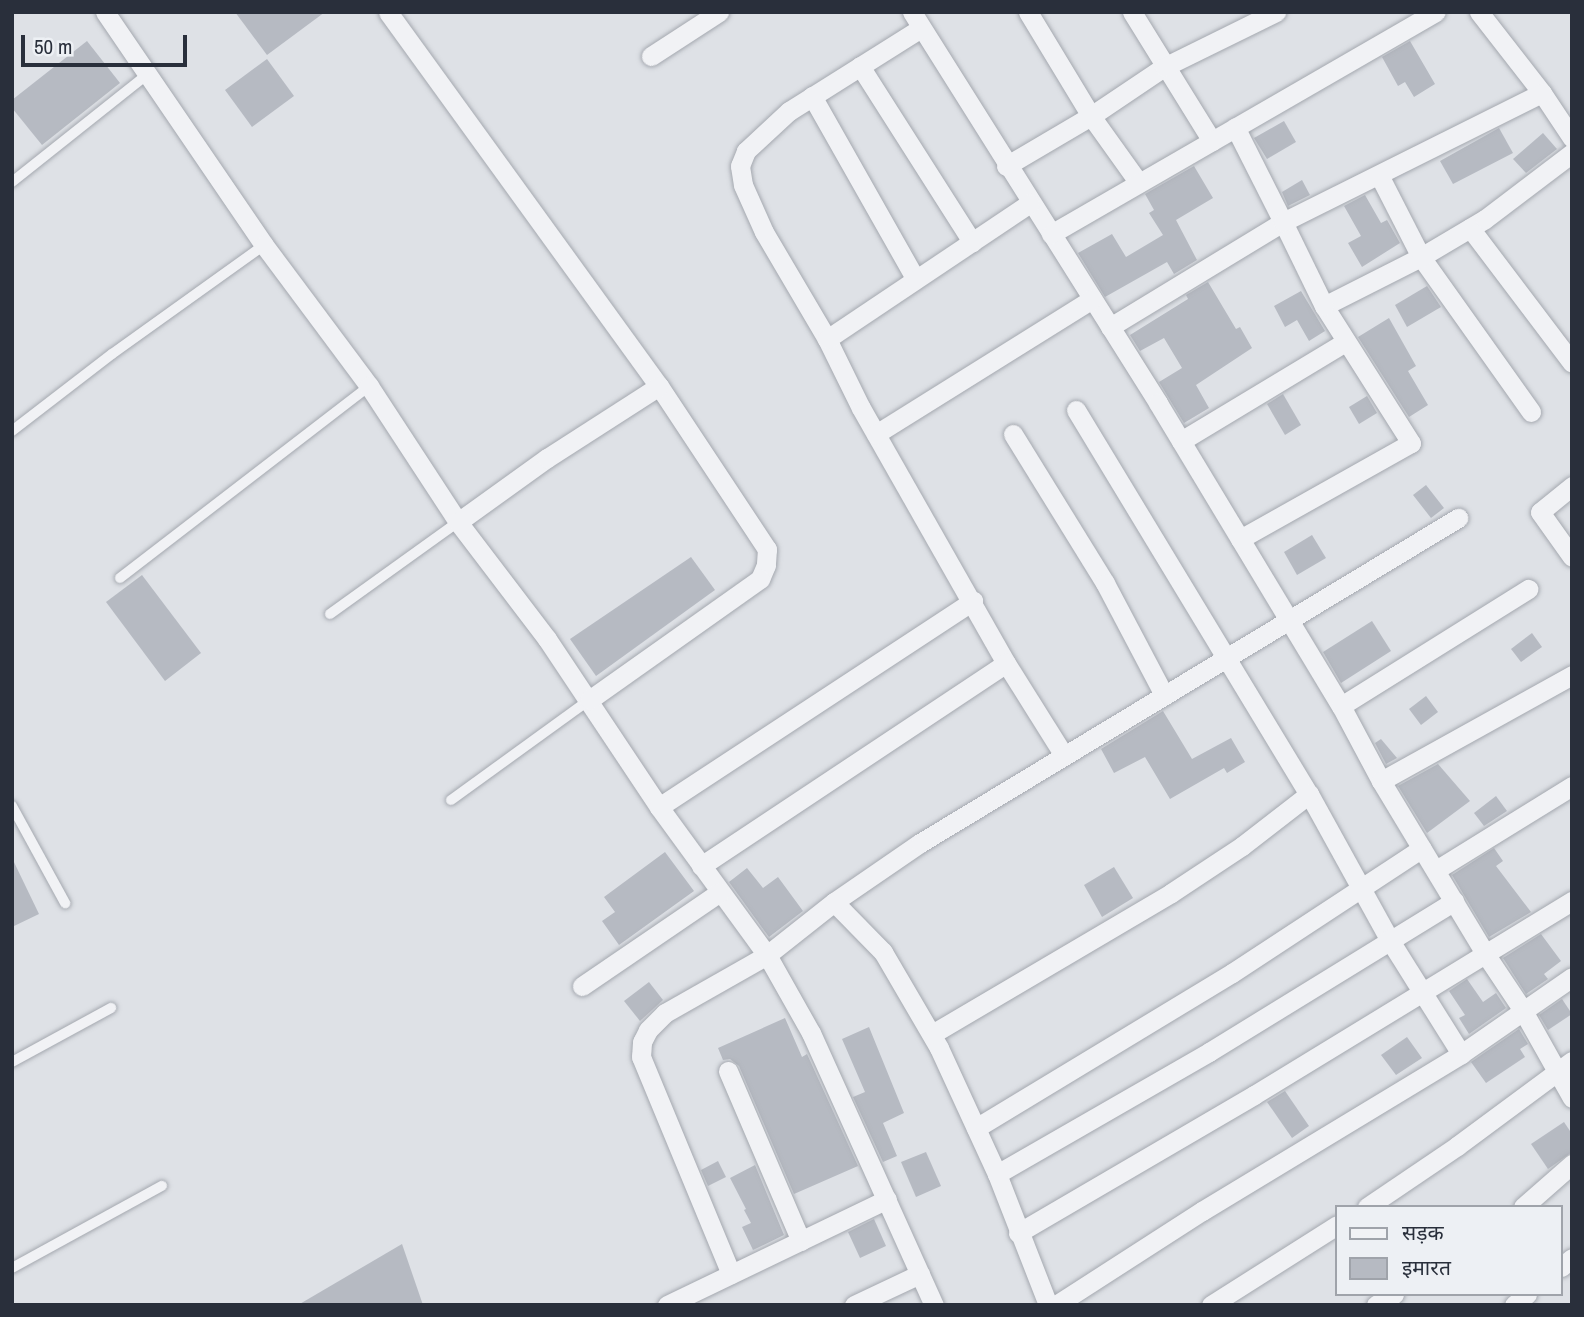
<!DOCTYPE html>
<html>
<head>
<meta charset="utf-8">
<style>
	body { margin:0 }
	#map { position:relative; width:1584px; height:1317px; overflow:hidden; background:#dee1e6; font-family:"Archivo Narrow","Noto Sans Devanagari",sans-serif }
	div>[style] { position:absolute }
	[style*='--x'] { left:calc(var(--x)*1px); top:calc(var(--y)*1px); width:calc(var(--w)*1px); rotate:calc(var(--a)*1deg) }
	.building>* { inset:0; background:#b6bac2 }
	.roads { filter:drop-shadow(0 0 2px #a4a8af) drop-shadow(0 0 2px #a4a8af) }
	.service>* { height:10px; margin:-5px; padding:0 5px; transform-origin:5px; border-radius:5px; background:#f1f2f5 }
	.minor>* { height:19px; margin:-9.5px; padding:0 9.5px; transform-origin:9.5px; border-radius:9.5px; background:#f1f2f5 }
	span { translate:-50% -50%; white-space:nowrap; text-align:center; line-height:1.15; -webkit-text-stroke:6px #edf0f4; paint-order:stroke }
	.frame { position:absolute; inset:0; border:14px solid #292f3b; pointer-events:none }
	.legend { position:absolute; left:1335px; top:1205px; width:228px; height:91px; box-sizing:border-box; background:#edf0f4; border:2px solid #9fa3aa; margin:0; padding:9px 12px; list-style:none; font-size:21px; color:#292f3b }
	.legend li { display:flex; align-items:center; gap:14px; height:35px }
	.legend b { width:35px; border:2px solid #9fa3aa }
	.scale { position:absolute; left:21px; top:35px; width:166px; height:32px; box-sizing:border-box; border:4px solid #292f3b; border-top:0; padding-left:9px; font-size:21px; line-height:24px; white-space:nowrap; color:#292f3b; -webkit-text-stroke:5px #edf0f4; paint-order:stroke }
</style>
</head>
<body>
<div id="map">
	<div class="building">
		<i style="clip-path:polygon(235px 12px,325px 12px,267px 55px)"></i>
		<i style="clip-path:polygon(87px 41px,120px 83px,42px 145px,12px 108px,12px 100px)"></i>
		<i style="clip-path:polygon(1410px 41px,1435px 84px,1414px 97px,1405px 82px,1398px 86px,1382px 57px)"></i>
		<i style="clip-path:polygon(267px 59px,294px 96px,252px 127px,225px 90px)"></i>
		<i style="clip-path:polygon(1284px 121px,1296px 142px,1267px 159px,1254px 138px)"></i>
		<i style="clip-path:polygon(1499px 128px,1513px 153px,1453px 184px,1440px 161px)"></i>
		<i style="clip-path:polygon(1543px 133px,1557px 149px,1526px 173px,1513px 159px)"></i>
		<i style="clip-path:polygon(1194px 166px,1213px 198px,1176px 220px,1197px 260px,1174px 274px,1167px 262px,1105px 297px,1078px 253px,1112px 234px,1126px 257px,1163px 235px,1149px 213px,1154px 210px,1145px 194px)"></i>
		<i style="clip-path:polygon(1302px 180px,1310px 195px,1288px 206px,1282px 192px)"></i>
		<i style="clip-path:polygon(1365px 195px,1381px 223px,1387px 220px,1400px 243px,1362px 267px,1348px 243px,1361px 236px,1344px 206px)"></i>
		<i style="clip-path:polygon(1208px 282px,1236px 329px,1240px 327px,1252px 348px,1196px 385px,1209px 408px,1184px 423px,1159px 382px,1182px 368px,1164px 338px,1140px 351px,1130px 335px,1188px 299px,1186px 295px)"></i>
		<i style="clip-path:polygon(1427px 286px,1441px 307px,1407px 327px,1395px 305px)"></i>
		<i style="clip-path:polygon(1301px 291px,1325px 331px,1309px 341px,1297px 320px,1285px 327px,1274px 306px)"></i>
		<i style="clip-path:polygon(1389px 318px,1416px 366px,1408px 371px,1428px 405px,1409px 417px,1358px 337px)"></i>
		<i style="clip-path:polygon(1283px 394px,1301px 425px,1285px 435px,1267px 404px)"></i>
		<i style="clip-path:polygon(1367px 396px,1377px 413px,1359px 424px,1349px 407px)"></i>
		<i style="clip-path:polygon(1426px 485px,1444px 508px,1431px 518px,1413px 495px)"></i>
		<i style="clip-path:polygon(1312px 535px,1326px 558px,1297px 575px,1284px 552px)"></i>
		<i style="clip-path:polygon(691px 557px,715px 590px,596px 676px,570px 639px)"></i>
		<i style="clip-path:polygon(142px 575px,201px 653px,165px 681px,106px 602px)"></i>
		<i style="clip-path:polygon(1372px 621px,1391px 651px,1341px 683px,1323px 652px)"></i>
		<i style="clip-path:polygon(1532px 633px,1542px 647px,1521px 662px,1511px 649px)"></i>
		<i style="clip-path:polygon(1426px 696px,1438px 712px,1421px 725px,1409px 709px)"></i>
		<i style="clip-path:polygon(1163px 711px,1192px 759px,1231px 738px,1245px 762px,1227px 773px,1224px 768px,1170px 799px,1145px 757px,1114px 773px,1101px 749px)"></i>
		<i style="clip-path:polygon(1381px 739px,1397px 758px,1386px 764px,1375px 743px)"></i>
		<i style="clip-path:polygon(1438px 764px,1470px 801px,1427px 833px,1398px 786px)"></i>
		<i style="clip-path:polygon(1496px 796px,1507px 811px,1484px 826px,1474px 813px)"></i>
		<i style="clip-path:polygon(1494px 848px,1503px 861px,1496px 866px,1531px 912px,1489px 937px,1452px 875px)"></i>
		<i style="clip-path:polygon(665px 852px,694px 891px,619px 945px,602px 921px,615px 912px,604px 897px)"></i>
		<i style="clip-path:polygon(12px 858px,39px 914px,12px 927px)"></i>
		<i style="clip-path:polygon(1114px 867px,1133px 898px,1102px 917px,1084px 885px)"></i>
		<i style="clip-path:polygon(747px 868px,763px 888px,778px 877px,803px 911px,769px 937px,729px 882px)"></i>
		<i style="clip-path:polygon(1541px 934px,1561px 961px,1544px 974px,1548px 979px,1526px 994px,1503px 958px)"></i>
		<i style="clip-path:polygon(1467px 979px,1483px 1002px,1496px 993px,1506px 1008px,1469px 1034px,1459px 1018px,1465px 1015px,1449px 991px)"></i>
		<i style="clip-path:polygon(649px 982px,663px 1000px,640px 1021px,624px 1001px)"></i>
		<i style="clip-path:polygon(1562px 999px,1572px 1014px,1548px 1030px,1539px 1015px)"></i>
		<i style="clip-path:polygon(785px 1018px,802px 1057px,807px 1054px,858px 1166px,794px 1194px,739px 1066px,730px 1059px,723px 1060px,718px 1048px)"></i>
		<i style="clip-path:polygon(869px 1027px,904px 1113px,883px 1123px,897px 1156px,883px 1162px,853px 1097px,865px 1092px,842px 1039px)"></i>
		<i style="clip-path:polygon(1519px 1029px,1528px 1044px,1520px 1049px,1525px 1057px,1486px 1083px,1471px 1062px)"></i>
		<i style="clip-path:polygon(1407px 1037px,1422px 1058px,1396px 1075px,1381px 1055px)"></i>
		<i style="clip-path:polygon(1285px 1091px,1309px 1126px,1292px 1138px,1267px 1102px)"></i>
		<i style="clip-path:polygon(1564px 1122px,1572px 1134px,1572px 1152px,1548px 1169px,1531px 1144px)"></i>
		<i style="clip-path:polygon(926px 1152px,941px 1186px,916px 1197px,901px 1162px)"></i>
		<i style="clip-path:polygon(718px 1161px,726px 1177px,708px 1186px,701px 1170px)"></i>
		<i style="clip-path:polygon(755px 1165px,784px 1235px,753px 1250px,742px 1227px,751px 1223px,744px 1210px,746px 1209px,730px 1178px)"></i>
		<i style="clip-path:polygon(874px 1219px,886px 1246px,860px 1258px,848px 1232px)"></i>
		<i style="clip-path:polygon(402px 1244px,423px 1305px,298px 1305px)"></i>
	</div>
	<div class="roads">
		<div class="service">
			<i style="--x:12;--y:182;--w:174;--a:-38.5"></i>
			<i style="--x:12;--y:431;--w:126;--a:-37.6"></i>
			<i style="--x:112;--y:354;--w:187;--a:-35.6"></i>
			<i style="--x:120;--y:578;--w:314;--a:-37.6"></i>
			<i style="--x:330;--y:614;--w:158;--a:-35.7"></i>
			<i style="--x:451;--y:800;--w:170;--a:-35.9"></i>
			<i style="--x:12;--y:806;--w:111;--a:61.3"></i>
			<i style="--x:12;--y:1062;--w:113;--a:-28.6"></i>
			<i style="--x:12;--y:1268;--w:171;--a:-28.7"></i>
		</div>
		<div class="minor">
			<i style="--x:105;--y:12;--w:282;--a:55.7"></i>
			<i style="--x:264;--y:245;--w:176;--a:53.3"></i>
			<i style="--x:369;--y:386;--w:163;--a:56.8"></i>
			<i style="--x:458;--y:522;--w:147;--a:52.7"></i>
			<i style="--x:547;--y:639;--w:202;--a:56.3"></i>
			<i style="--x:659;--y:807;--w:183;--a:53.9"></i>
			<i style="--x:767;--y:955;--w:90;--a:60.6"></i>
			<i style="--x:811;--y:1033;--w:299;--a:65.7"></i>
			<i style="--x:388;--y:12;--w:462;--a:54.1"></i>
			<i style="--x:659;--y:386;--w:196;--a:56.5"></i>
			<i style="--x:767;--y:549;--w:16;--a:94"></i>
			<i style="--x:766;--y:565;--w:15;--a:113"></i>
			<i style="--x:760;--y:579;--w:209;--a:144.7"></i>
			<i style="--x:912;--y:12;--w:462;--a:57.8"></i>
			<i style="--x:1158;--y:403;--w:354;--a:58.9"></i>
			<i style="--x:1341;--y:706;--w:85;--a:61.9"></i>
			<i style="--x:1381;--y:781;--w:203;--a:58.9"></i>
			<i style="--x:1486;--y:955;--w:65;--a:56.3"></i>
			<i style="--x:1522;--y:1009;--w:102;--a:60.7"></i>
			<i style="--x:1028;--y:12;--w:122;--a:58.8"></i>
			<i style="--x:1091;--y:116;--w:82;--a:54.4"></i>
			<i style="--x:1132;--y:12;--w:152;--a:58.2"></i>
			<i style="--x:1479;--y:12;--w:103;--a:52.1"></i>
			<i style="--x:1542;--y:93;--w:54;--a:56.3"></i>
			<i style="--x:921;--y:28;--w:156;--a:147.8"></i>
			<i style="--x:789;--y:111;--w:59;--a:137.1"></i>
			<i style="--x:746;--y:151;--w:16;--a:112"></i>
			<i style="--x:740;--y:166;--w:19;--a:81"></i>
			<i style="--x:743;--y:185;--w:51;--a:65.9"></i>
			<i style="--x:764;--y:232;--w:124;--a:59.5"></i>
			<i style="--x:827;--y:339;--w:77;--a:63.8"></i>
			<i style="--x:861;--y:408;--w:293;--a:60.4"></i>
			<i style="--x:1006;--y:663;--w:107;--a:57.9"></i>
			<i style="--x:651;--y:56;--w:81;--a:-32.9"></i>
			<i style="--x:860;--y:66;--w:209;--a:57.5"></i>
			<i style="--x:812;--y:96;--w:209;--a:60.5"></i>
			<i style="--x:1006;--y:166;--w:99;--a:-30.5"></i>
			<i style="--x:1091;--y:116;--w:88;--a:-33.9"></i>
			<i style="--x:1164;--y:67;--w:125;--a:-26.2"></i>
			<i style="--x:1379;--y:175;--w:92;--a:62.9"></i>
			<i style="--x:1421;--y:257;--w:190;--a:54.6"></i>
			<i style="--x:1470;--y:228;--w:169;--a:52.9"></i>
			<i style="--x:1051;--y:234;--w:444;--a:-30"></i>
			<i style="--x:1324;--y:306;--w:109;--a:-26.8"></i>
			<i style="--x:1421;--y:257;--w:74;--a:-30.7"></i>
			<i style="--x:1485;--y:219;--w:109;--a:-37.2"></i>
			<i style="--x:1110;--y:327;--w:202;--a:-31.3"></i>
			<i style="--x:1283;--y:222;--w:106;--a:-116.8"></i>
			<i style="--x:827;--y:339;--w:244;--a:-33.8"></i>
			<i style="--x:1076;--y:410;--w:449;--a:58.8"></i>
			<i style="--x:1309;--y:794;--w:166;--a:61.1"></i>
			<i style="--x:1389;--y:939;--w:136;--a:57.9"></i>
			<i style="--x:876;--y:434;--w:255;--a:-32"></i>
			<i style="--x:1013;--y:434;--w:175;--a:58.3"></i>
			<i style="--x:1105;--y:583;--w:127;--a:62.2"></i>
			<i style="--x:1181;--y:441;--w:192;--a:-31.1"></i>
			<i style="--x:1572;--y:486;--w:41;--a:140.9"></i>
			<i style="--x:1540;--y:512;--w:55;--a:54.6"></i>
			<i style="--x:458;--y:522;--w:110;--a:-35.7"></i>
			<i style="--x:547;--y:458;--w:133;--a:-32.7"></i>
			<i style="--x:1240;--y:539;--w:196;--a:-29.3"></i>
			<i style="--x:1411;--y:443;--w:162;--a:-122.4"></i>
			<i style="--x:1324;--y:306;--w:93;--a:-116"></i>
			<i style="--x:1283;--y:222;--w:289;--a:-26.5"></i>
			<i style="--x:1341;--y:706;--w:221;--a:-32"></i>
			<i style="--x:1381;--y:781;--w:218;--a:-29"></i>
			<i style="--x:659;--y:807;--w:376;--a:-33.3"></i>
			<i style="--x:701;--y:866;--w:366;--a:-33.6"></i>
			<i style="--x:1436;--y:870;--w:160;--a:-31.7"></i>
			<i style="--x:834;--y:902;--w:70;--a:45.6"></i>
			<i style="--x:883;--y:952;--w:111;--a:59.7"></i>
			<i style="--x:939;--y:1048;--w:139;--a:65.3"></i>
			<i style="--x:997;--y:1174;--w:141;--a:68.7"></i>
			<i style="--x:582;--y:986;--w:167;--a:-34.3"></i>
			<i style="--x:932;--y:1034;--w:277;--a:-30.5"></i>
			<i style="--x:1171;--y:893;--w:85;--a:-33.5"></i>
			<i style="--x:1242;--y:846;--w:85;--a:-37.8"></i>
			<i style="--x:728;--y:1071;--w:185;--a:66.8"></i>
			<i style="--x:976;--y:1128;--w:299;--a:-31.2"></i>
			<i style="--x:1232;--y:973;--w:227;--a:-33.3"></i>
			<i style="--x:997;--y:1174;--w:245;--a:-29.9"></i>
			<i style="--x:1209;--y:1052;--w:288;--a:-31.6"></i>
			<i style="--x:1367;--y:1207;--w:109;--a:-34.1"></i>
			<i style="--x:1457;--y:1146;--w:143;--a:-36.5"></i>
			<i style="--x:1523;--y:1207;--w:65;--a:-41.3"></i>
			<i style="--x:1018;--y:1233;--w:273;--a:-30.3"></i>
			<i style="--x:1254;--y:1095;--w:373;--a:-31.4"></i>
			<i style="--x:1561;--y:1267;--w:14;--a:-39"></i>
			<i style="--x:731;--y:1274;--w:235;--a:-112.5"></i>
			<i style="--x:641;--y:1057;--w:15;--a:-86"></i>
			<i style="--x:642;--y:1042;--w:13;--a:-63"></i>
			<i style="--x:648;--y:1030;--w:24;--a:-45"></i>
			<i style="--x:665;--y:1013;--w:117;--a:-29.6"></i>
			<i style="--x:767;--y:955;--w:85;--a:-38.3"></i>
			<i style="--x:834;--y:902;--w:104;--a:-34.5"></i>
			<i style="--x:920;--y:843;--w:629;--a:-31.14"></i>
			<i style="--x:667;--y:1305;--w:244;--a:-25.7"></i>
			<i style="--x:854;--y:1305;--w:73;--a:-25.2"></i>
			<i style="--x:1056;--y:1305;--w:174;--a:-32.8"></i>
			<i style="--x:1202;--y:1211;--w:303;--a:-31.2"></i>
			<i style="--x:1461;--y:1054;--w:135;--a:-34.7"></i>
			<i style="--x:1211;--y:1305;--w:149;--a:-32.4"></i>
			<i style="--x:1376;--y:1305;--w:21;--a:-31"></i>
			<i style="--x:1514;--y:1305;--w:17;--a:-40"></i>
		</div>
	</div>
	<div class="frame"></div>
	<ul class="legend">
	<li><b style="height:9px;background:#f1f2f5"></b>सड़क</li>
	<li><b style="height:19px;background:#b6bac2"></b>इमारत</li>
	</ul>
	<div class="scale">50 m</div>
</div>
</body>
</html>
